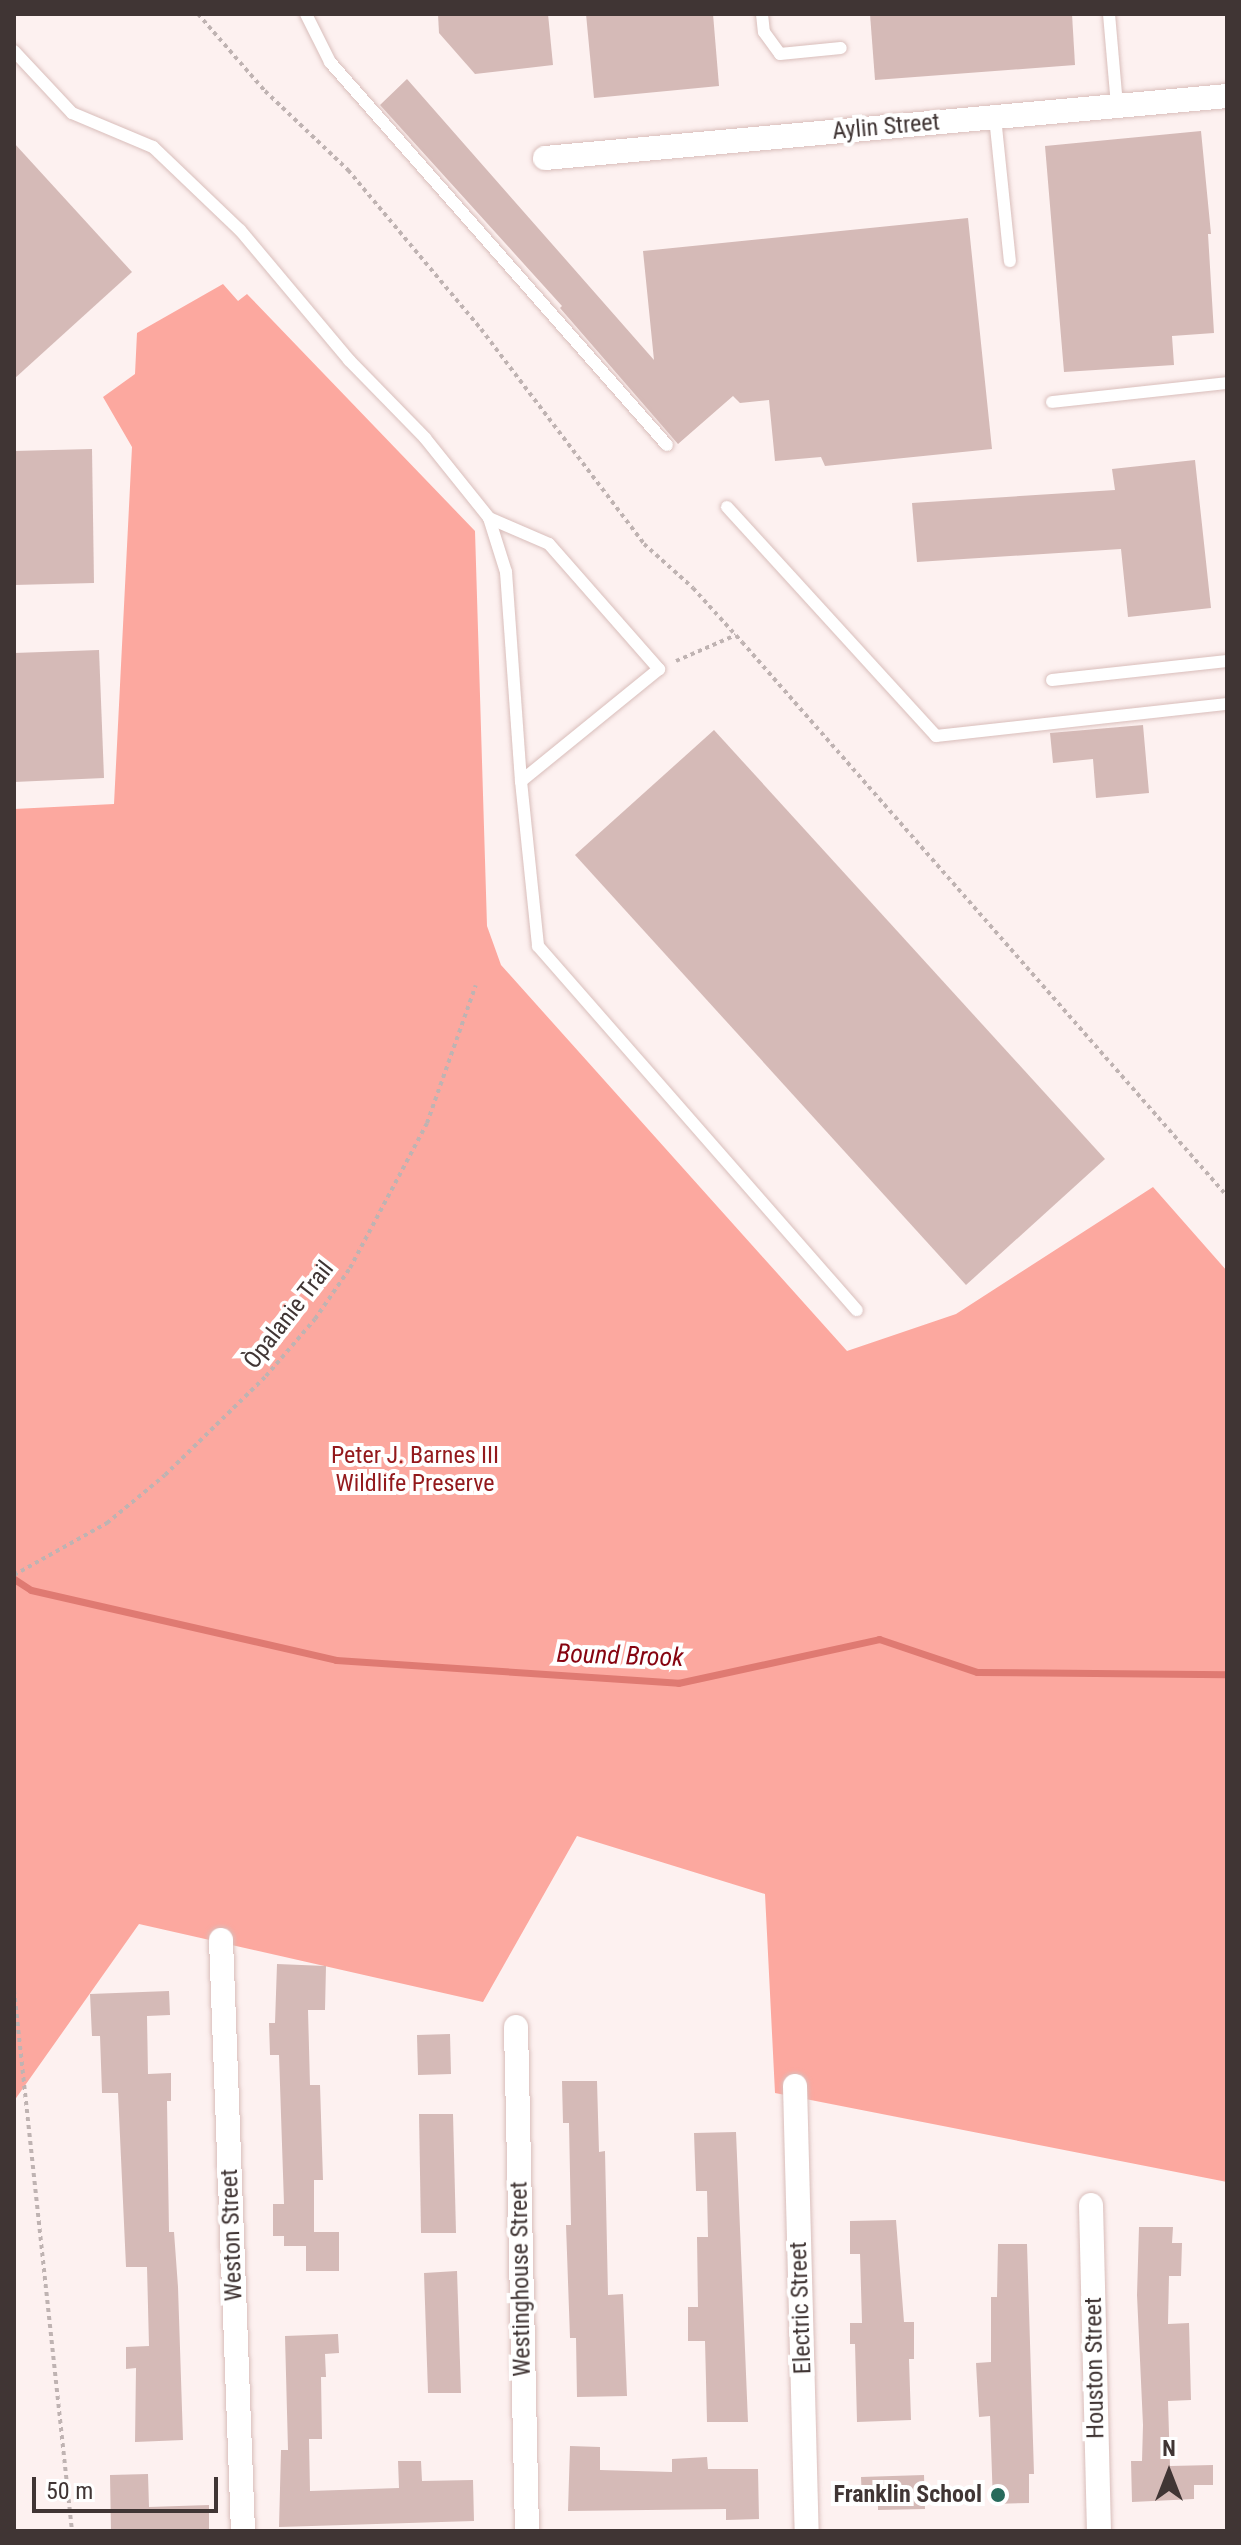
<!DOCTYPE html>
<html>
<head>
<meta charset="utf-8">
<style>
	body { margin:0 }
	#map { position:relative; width:1241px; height:2545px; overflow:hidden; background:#fdf1f0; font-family:"Roboto Condensed",sans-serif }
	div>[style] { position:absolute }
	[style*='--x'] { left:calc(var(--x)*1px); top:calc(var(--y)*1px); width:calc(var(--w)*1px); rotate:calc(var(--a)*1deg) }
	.green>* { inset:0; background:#fca89f }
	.stream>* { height:7px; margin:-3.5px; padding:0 3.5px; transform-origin:3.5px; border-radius:3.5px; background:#df7a72 }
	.building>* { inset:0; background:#d5bab7 }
	.path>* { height:4px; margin-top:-2px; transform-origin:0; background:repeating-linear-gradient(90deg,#bfb3b2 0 4px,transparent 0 8px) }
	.roads { filter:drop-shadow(0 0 2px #d9bebb) drop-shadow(0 0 2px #d9bebb) }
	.lane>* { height:12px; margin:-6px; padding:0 6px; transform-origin:6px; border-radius:6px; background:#fff }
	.street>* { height:24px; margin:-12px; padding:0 12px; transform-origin:12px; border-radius:12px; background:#fff }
	.dots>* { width:22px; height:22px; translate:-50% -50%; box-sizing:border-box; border:4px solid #fff; border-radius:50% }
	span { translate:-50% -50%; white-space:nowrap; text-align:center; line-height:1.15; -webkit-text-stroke:8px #fff; paint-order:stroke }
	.street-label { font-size:24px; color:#403534 }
	.park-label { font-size:24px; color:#93191c }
	.poi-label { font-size:24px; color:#403534; font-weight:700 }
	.right { translate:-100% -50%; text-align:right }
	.water-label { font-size:26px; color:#860410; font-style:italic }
	.frame { position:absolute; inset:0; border:16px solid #403534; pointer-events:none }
	.north { position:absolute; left:1129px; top:2433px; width:80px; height:80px; -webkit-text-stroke:6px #fff; paint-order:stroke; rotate:0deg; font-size:22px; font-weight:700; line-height:32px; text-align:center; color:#403534 }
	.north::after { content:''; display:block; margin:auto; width:28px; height:36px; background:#403534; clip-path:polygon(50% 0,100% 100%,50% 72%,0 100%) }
	.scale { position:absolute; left:32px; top:2477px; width:186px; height:36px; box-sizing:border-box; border:4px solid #403534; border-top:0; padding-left:10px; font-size:24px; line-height:28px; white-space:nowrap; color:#403534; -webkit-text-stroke:6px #fff; paint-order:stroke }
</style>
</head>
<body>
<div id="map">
	<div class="green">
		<i style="clip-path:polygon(223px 284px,238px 301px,247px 294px,475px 531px,487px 926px,501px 965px,847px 1351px,956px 1314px,1153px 1187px,1227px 1271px,1227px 2182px,775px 2093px,765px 1894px,577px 1836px,483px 2002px,139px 1924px,14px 2101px,14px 809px,114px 804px,132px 447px,103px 397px,135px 374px,137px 333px)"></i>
	</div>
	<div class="stream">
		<i style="--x:14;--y:1579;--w:20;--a:33"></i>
		<i style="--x:31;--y:1590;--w:313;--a:12.9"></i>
		<i style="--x:336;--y:1660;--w:343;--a:3.8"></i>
		<i style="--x:678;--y:1683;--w:206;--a:-12.3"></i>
		<i style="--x:879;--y:1639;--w:103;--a:18.6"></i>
		<i style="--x:977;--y:1672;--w:250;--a:0.5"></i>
	</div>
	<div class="building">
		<i style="clip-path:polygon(438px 14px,548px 14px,553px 65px,475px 74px,439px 33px)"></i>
		<i style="clip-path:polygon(586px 14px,713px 14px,719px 86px,594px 98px)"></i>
		<i style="clip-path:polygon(870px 14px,1072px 14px,1075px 65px,875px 80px)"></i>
		<i style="clip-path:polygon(407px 79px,654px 360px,643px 251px,968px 218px,992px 449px,825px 466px,821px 457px,775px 461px,769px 400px,740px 403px,733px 396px,678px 444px,560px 308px,562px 306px,380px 105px)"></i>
		<i style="clip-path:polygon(1201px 131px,1211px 234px,1208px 234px,1214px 333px,1172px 336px,1174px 365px,1064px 372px,1045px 146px)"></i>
		<i style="clip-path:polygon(14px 143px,132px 272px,14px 379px)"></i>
		<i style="clip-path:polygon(92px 449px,94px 583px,14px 585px,14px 451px)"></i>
		<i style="clip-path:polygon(1195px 460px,1211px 608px,1128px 617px,1121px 549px,917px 562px,912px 503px,1115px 490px,1112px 469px)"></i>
		<i style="clip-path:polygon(99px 650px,104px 778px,14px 782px,14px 653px)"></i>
		<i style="clip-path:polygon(1143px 725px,1149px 793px,1096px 798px,1093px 759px,1053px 763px,1050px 733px)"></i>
		<i style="clip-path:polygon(714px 730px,1105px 1159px,966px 1285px,575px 855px)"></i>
		<i style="clip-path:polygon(277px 1964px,326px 1966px,325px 2010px,308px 2010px,310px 2085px,320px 2085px,323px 2180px,314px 2180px,314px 2232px,339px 2232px,339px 2271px,306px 2271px,306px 2246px,284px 2246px,284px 2236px,273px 2236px,273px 2204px,284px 2204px,279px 2055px,270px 2055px,269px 2023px,275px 2023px)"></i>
		<i style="clip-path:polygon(169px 1991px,170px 2015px,147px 2016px,148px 2074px,171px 2073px,171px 2101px,167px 2101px,169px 2232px,174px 2232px,178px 2287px,183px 2440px,135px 2442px,136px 2368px,126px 2369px,126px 2347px,149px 2346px,147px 2267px,126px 2267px,118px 2093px,102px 2093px,100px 2036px,92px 2036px,90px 1994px)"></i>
		<i style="clip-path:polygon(450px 2034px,451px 2074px,418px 2075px,417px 2035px)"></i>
		<i style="clip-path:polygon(562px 2081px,597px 2081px,599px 2152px,605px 2151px,608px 2295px,623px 2294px,627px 2396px,577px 2397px,576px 2338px,570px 2338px,566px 2225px,571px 2225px,569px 2123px,563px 2123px)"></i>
		<i style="clip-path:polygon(419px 2114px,453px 2114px,456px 2233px,421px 2233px)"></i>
		<i style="clip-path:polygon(736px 2132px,748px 2422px,707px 2422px,705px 2341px,688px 2341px,688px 2307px,698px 2307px,697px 2237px,708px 2237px,707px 2191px,696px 2191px,694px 2133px)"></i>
		<i style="clip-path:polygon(896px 2220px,904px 2322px,914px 2322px,914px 2359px,909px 2359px,911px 2420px,857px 2422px,855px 2344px,850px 2344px,850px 2323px,862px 2323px,860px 2254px,850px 2254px,850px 2221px)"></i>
		<i style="clip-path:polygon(1139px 2227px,1173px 2227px,1172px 2243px,1182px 2243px,1181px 2276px,1169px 2276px,1168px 2324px,1189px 2323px,1191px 2400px,1168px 2401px,1170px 2466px,1213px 2465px,1213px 2485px,1194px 2485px,1194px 2499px,1132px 2502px,1131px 2461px,1142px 2461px,1143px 2425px,1137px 2295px)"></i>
		<i style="clip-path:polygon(998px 2244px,1027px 2244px,1034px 2474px,1029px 2474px,1029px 2503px,993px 2504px,990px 2416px,979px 2417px,976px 2363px,991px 2362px,991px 2297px,997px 2297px)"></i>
		<i style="clip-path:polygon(457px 2271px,461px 2393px,428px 2393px,424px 2273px)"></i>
		<i style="clip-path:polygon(338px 2334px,339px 2353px,325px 2354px,326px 2377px,321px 2377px,322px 2439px,309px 2439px,310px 2491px,399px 2488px,398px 2461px,421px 2461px,422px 2481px,473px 2480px,474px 2521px,279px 2527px,281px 2450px,288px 2450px,285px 2336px)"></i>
		<i style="clip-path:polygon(570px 2446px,600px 2447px,600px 2470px,672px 2472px,672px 2459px,707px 2457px,708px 2469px,758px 2469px,759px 2519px,726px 2520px,726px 2509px,568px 2511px)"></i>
		<i style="clip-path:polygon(148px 2474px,149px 2507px,209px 2505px,209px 2531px,111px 2531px,110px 2475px)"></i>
		<i style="clip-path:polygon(924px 2475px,925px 2509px,878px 2510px,878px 2502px,862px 2502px,861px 2477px)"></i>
	</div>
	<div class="path">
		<i style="--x:198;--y:14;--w:102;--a:49"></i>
		<i style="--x:265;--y:91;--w:115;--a:43.6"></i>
		<i style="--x:348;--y:170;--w:207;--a:50.1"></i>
		<i style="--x:481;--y:329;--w:270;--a:52.8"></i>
		<i style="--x:644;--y:544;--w:66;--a:41.9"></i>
		<i style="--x:693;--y:588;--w:73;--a:47.8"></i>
		<i style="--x:742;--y:642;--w:736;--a:48.8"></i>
		<i style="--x:676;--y:661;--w:65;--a:-23.4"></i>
		<i style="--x:14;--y:1575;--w:107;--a:-29.2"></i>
		<i style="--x:107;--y:1523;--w:75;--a:-39.6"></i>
		<i style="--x:165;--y:1475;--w:141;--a:-44.4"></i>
		<i style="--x:266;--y:1376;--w:75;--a:-49.3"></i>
		<i style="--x:315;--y:1319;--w:62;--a:-55.5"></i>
		<i style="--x:350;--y:1268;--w:164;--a:-62"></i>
		<i style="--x:427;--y:1123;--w:146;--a:-70.5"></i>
		<i style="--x:14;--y:1990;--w:544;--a:83.88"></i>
	</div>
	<div class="roads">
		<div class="lane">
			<i style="--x:306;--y:14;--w:54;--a:63.4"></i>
			<i style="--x:330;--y:62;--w:510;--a:48.66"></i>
			<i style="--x:762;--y:14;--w:18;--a:84"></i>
			<i style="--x:764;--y:32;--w:27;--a:54"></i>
			<i style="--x:780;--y:54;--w:61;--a:-5.6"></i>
			<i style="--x:1109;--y:14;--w:92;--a:85"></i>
			<i style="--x:14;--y:51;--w:85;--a:46.9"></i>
			<i style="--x:72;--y:113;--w:88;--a:22.8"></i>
			<i style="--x:153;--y:147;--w:120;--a:43.7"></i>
			<i style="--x:240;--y:230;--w:170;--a:50"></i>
			<i style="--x:349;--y:360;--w:109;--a:45.7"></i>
			<i style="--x:425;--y:438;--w:102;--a:51.3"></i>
			<i style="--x:489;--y:518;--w:57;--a:72.5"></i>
			<i style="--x:506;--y:572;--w:210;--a:85.9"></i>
			<i style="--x:995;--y:117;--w:145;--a:84.1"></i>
			<i style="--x:1052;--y:402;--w:176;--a:-6.2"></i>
			<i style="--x:727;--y:507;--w:310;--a:47.6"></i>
			<i style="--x:936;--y:736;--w:293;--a:-6.3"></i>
			<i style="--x:489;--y:518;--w:65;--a:23.4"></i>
			<i style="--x:549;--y:544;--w:167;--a:48.7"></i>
			<i style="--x:659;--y:669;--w:178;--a:140.9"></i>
			<i style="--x:521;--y:781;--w:166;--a:84.1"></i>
			<i style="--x:538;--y:946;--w:484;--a:48.8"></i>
			<i style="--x:1052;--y:680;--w:176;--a:-6.2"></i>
		</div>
		<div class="street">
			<i style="--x:545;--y:158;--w:685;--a:-5.19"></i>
			<i style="--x:221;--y:1940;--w:591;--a:87.87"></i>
			<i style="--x:516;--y:2027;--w:504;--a:88.75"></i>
			<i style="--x:795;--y:2086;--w:445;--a:88.5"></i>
			<i style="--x:1091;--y:2205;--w:326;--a:88.6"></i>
		</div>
	</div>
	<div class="dots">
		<i style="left:998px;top:2495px;background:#276a5b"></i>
	</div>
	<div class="street-label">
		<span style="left:886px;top:127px;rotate:-5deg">Aylin Street</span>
		<span style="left:289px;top:1315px;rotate:-52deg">Òpalanie Trail</span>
		<span style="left:232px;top:2235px;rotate:-92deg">Weston Street</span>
		<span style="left:521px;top:2279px;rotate:-91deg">Westinghouse Street</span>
		<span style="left:801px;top:2308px;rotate:-92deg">Electric Street</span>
		<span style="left:1095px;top:2368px;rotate:-91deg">Houston Street</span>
	</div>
	<div class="park-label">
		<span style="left:415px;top:1470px">Peter J. Barnes III<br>Wildlife Preserve</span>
	</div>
	<div class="poi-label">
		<span class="right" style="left:982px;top:2495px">Franklin School</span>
	</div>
	<div class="water-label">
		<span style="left:620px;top:1656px;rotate:2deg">Bound Brook</span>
	</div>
	<div class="frame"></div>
	<div class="north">N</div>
	<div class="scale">50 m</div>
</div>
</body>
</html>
